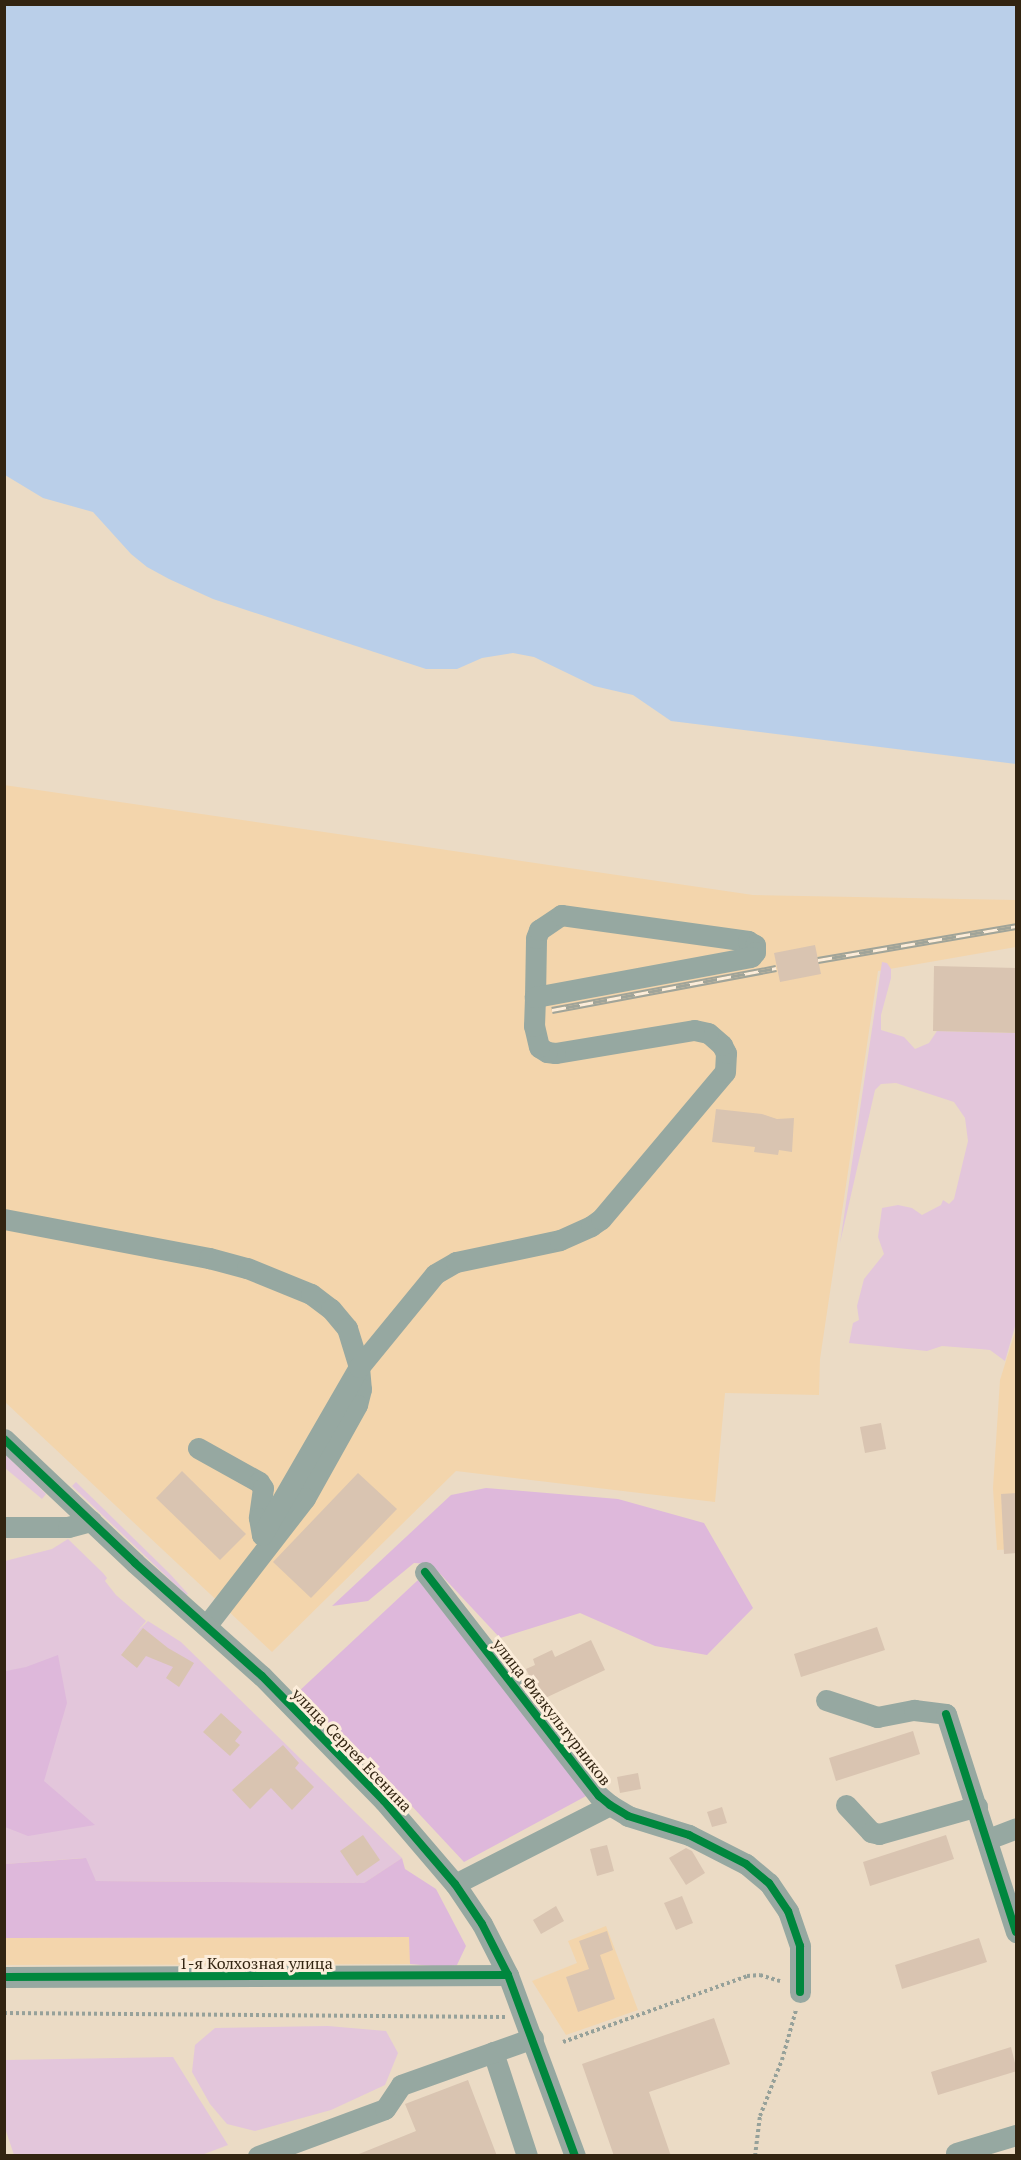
<!DOCTYPE html>
<html>
<head>
<meta charset="utf-8">
<style>
	body { margin:0 }
	#map { position:relative; width:1021px; height:2160px; overflow:hidden; background:#ebdbc5; font-family:"PT Serif",serif }
	div>[style] { position:absolute }
	[style*='--x'] { left:calc(var(--x)*1px); top:calc(var(--y)*1px); width:calc(var(--w)*1px); rotate:calc(var(--a)*1deg) }
	.built>* { inset:0; background:#f3d5ac }
	.green>* { inset:0; background:#e3c6db }
	.forest>* { inset:0; background:#deb8db }
	.water>* { inset:0; background:#bacfe9 }
	.building>* { inset:0; background:#d9c4b1 }
	.path>* { height:4px; margin-top:-2px; transform-origin:0; background:repeating-linear-gradient(90deg,#96a19a 0 3px,transparent 0 6px) }
	.minor>* { height:21px; margin:-10.5px; padding:0 10.5px; transform-origin:10.5px; border-radius:10.5px; background:#96a8a1 }
	.rail>* { height:7px; margin-top:-3.5px; transform-origin:0; background:repeating-linear-gradient(90deg,#fcedda 0 14px,#a0a499 0 28px); box-sizing:border-box; border-block:2px solid #a0a499 }
	.cycleway>* { height:8px; margin:-4px; padding:0 4px; transform-origin:4px; border-radius:4px; background:#00873e }
	span { translate:-50% -50%; white-space:nowrap; text-align:center; line-height:1.15; -webkit-text-stroke:6px #fcedda; paint-order:stroke }
	.street-label { font-size:16px; color:#322411 }
	.frame { position:absolute; inset:0; border:6px solid #322411; pointer-events:none }
</style>
</head>
<body>
<div id="map">
	<div class="built">
		<i style="clip-path:polygon(4px 785px,753px 895px,1016px 900px,1016px 947px,878px 971px,820px 1359px,819px 1395px,725px 1393px,715px 1502px,456px 1471px,272px 1652px,5px 1402px)"></i>
		<i style="clip-path:polygon(1016px 1329px,1016px 1549px,997px 1550px,993px 1488px,1000px 1380px)"></i>
		<i style="clip-path:polygon(606px 1926px,638px 2010px,566px 2035px,532px 1981px,577px 1963px,568px 1941px)"></i>
		<i style="clip-path:polygon(410px 1937px,410px 1964px,5px 1965px,4px 1938px)"></i>
	</div>
	<div class="green">
		<i style="clip-path:polygon(882px 962px,887px 963px,891px 969px,891px 978px,881px 1015px,881px 1030px,904px 1037px,915px 1049px,929px 1043px,937px 1031px,1016px 1033px,1016px 1323px,1005px 1361px,990px 1350px,980px 1349px,942px 1346px,927px 1351px,849px 1343px,853px 1323px,859px 1320px,857px 1306px,864px 1279px,884px 1254px,878px 1237px,882px 1208px,898px 1205px,912px 1208px,922px 1215px,941px 1205px,943px 1200px,949px 1204px,954px 1199px,968px 1141px,965px 1118px,954px 1102px,896px 1083px,881px 1084px,875px 1090px,840px 1243px)"></i>
		<i style="clip-path:polygon(5px 1454px,46px 1494px,42px 1499px,5px 1468px)"></i>
		<i style="clip-path:polygon(76px 1482px,170px 1574px,188px 1594px,186px 1595px,72px 1486px)"></i>
		<i style="clip-path:polygon(68px 1539px,103px 1573px,107px 1578px,105px 1581px,116px 1595px,146px 1621px,135px 1634px,148px 1621px,181px 1642px,402px 1858px,364px 1883px,96px 1881px,83px 1858px,5px 1864px,5px 1561px,52px 1549px)"></i>
		<i style="clip-path:polygon(328px 2026px,386px 2031px,398px 2053px,385px 2085px,331px 2110px,255px 2131px,227px 2124px,210px 2104px,192px 2072px,195px 2045px,215px 2028px)"></i>
		<i style="clip-path:polygon(173px 2057px,228px 2145px,199px 2156px,14px 2155px,5px 2128px,5px 2060px)"></i>
	</div>
	<div class="forest">
		<i style="clip-path:polygon(486px 1488px,618px 1499px,704px 1523px,753px 1608px,707px 1655px,655px 1646px,580px 1613px,500px 1638px,431px 1564px,414px 1563px,368px 1601px,332px 1606px,451px 1495px)"></i>
		<i style="clip-path:polygon(418px 1580px,588px 1795px,464px 1862px,380px 1772px,297px 1693px)"></i>
		<i style="clip-path:polygon(58px 1655px,67px 1703px,44px 1781px,95px 1825px,28px 1836px,5px 1827px,5px 1666px,6px 1671px,26px 1667px)"></i>
		<i style="clip-path:polygon(86px 1858px,96px 1881px,364px 1883px,402px 1858px,405px 1869px,436px 1889px,466px 1946px,457px 1965px,444px 1967px,410px 1964px,409px 1937px,5px 1938px,5px 1864px)"></i>
	</div>
	<div class="water">
		<i style="clip-path:polygon(4px 5px,1016px 5px,1016px 764px,671px 721px,633px 695px,594px 686px,534px 657px,513px 653px,482px 658px,457px 669px,426px 669px,213px 599px,169px 579px,147px 567px,131px 554px,93px 512px,43px 498px,5px 475px)"></i>
	</div>
	<div class="building">
		<i style="clip-path:polygon(815px 945px,821px 974px,780px 982px,774px 953px)"></i>
		<i style="clip-path:polygon(934px 966px,1017px 968px,1017px 1033px,933px 1031px)"></i>
		<i style="clip-path:polygon(716px 1109px,762px 1114px,777px 1119px,794px 1118px,792px 1152px,779px 1150px,778px 1155px,754px 1152px,755px 1147px,712px 1142px)"></i>
		<i style="clip-path:polygon(881px 1423px,886px 1449px,865px 1453px,860px 1427px)"></i>
		<i style="clip-path:polygon(182px 1471px,246px 1534px,220px 1560px,156px 1498px)"></i>
		<i style="clip-path:polygon(358px 1473px,397px 1509px,311px 1598px,273px 1562px)"></i>
		<i style="clip-path:polygon(1017px 1493px,1017px 1553px,1004px 1554px,1001px 1494px)"></i>
		<i style="clip-path:polygon(877px 1627px,885px 1650px,801px 1677px,794px 1654px)"></i>
		<i style="clip-path:polygon(143px 1628px,168px 1648px,194px 1663px,179px 1687px,166px 1678px,173px 1667px,146px 1656px,137px 1668px,121px 1655px)"></i>
		<i style="clip-path:polygon(591px 1640px,605px 1670px,541px 1700px,526px 1669px,535px 1665px,533px 1659px,552px 1650px,555px 1657px)"></i>
		<i style="clip-path:polygon(221px 1713px,242px 1732px,235px 1741px,240px 1745px,230px 1756px,203px 1732px)"></i>
		<i style="clip-path:polygon(913px 1731px,920px 1754px,836px 1781px,829px 1758px)"></i>
		<i style="clip-path:polygon(283px 1745px,299px 1763px,295px 1768px,314px 1787px,292px 1810px,271px 1788px,250px 1809px,232px 1790px)"></i>
		<i style="clip-path:polygon(638px 1773px,641px 1789px,620px 1793px,617px 1777px)"></i>
		<i style="clip-path:polygon(722px 1807px,727px 1823px,712px 1827px,707px 1812px)"></i>
		<i style="clip-path:polygon(363px 1835px,380px 1860px,357px 1876px,340px 1851px)"></i>
		<i style="clip-path:polygon(946px 1835px,954px 1859px,870px 1886px,863px 1862px)"></i>
		<i style="clip-path:polygon(607px 1845px,614px 1871px,597px 1876px,590px 1849px)"></i>
		<i style="clip-path:polygon(686px 1848px,692px 1851px,705px 1873px,686px 1885px,669px 1858px)"></i>
		<i style="clip-path:polygon(682px 1896px,693px 1923px,676px 1930px,664px 1903px)"></i>
		<i style="clip-path:polygon(556px 1906px,564px 1921px,541px 1934px,533px 1920px)"></i>
		<i style="clip-path:polygon(607px 1931px,613px 1950px,600px 1955px,615px 1999px,578px 2012px,566px 1977px,589px 1969px,579px 1941px)"></i>
		<i style="clip-path:polygon(979px 1938px,987px 1962px,902px 1989px,895px 1965px)"></i>
		<i style="clip-path:polygon(714px 2018px,730px 2064px,649px 2092px,671px 2156px,614px 2156px,582px 2064px)"></i>
		<i style="clip-path:polygon(1011px 2047px,1017px 2071px,938px 2095px,931px 2072px)"></i>
		<i style="clip-path:polygon(468px 2080px,497px 2156px,354px 2156px,416px 2131px,405px 2104px)"></i>
	</div>
	<div class="path">
		<i style="--x:4;--y:2013;--w:501;--a:0.46"></i>
		<i style="--x:563;--y:2042;--w:195;--a:-19.7"></i>
		<i style="--x:747;--y:1976;--w:13;--a:-4"></i>
		<i style="--x:760;--y:1975;--w:21;--a:17"></i>
		<i style="--x:755;--y:2156;--w:40;--a:-82.9"></i>
		<i style="--x:760;--y:2116;--w:60;--a:-68.6"></i>
		<i style="--x:782;--y:2060;--w:52;--a:-74.4"></i>
	</div>
	<div class="minor">
		<i style="--x:4;--y:1219;--w:209;--a:10.8"></i>
		<i style="--x:209;--y:1258;--w:39;--a:15"></i>
		<i style="--x:247;--y:1268;--w:69;--a:22.1"></i>
		<i style="--x:311;--y:1294;--w:25;--a:37"></i>
		<i style="--x:331;--y:1309;--w:25;--a:50"></i>
		<i style="--x:347;--y:1328;--w:41;--a:72.9"></i>
		<i style="--x:359;--y:1367;--w:22;--a:85"></i>
		<i style="--x:361;--y:1389;--w:16;--a:104"></i>
		<i style="--x:357;--y:1405;--w:107;--a:119.2"></i>
		<i style="--x:305;--y:1498;--w:160;--a:127.7"></i>
		<i style="--x:4;--y:1439;--w:180;--a:43.4"></i>
		<i style="--x:135;--y:1563;--w:170;--a:41.7"></i>
		<i style="--x:262;--y:1676;--w:175;--a:45.7"></i>
		<i style="--x:384;--y:1801;--w:109;--a:49.5"></i>
		<i style="--x:455;--y:1884;--w:48;--a:56"></i>
		<i style="--x:482;--y:1924;--w:57;--a:63"></i>
		<i style="--x:508;--y:1975;--w:193;--a:69.7"></i>
		<i style="--x:198;--y:1448;--w:70;--a:29.1"></i>
		<i style="--x:259;--y:1482;--w:7;--a:56"></i>
		<i style="--x:263;--y:1488;--w:30;--a:98"></i>
		<i style="--x:259;--y:1518;--w:17;--a:80"></i>
		<i style="--x:4;--y:1527;--w:64;--a:0"></i>
		<i style="--x:68;--y:1527;--w:24;--a:-15"></i>
		<i style="--x:262;--y:1535;--w:194;--a:-60"></i>
		<i style="--x:359;--y:1367;--w:120;--a:-50.7"></i>
		<i style="--x:435;--y:1274;--w:24;--a:-30"></i>
		<i style="--x:456;--y:1262;--w:106;--a:-11.9"></i>
		<i style="--x:560;--y:1240;--w:34;--a:-24"></i>
		<i style="--x:591;--y:1226;--w:12;--a:-35"></i>
		<i style="--x:601;--y:1219;--w:192;--a:-49.9"></i>
		<i style="--x:725;--y:1072;--w:19;--a:-87"></i>
		<i style="--x:726;--y:1053;--w:9;--a:-117"></i>
		<i style="--x:722;--y:1045;--w:18;--a:-139"></i>
		<i style="--x:708;--y:1033;--w:14;--a:-168"></i>
		<i style="--x:694;--y:1030;--w:141;--a:170.6"></i>
		<i style="--x:555;--y:1053;--w:8;--a:-173"></i>
		<i style="--x:547;--y:1052;--w:9;--a:-148"></i>
		<i style="--x:539;--y:1047;--w:22;--a:-103"></i>
		<i style="--x:534;--y:1026;--w:29;--a:-88"></i>
		<i style="--x:535;--y:997;--w:59;--a:-89"></i>
		<i style="--x:536;--y:938;--w:9;--a:-69"></i>
		<i style="--x:539;--y:930;--w:27;--a:-34"></i>
		<i style="--x:561;--y:915;--w:189;--a:7.9"></i>
		<i style="--x:748;--y:941;--w:8;--a:30"></i>
		<i style="--x:755;--y:945;--w:7;--a:90"></i>
		<i style="--x:755;--y:952;--w:6;--a:129"></i>
		<i style="--x:751;--y:957;--w:220;--a:169.5"></i>
		<i style="--x:425;--y:1572;--w:284;--a:52.2"></i>
		<i style="--x:599;--y:1796;--w:14;--a:39"></i>
		<i style="--x:610;--y:1805;--w:21;--a:31"></i>
		<i style="--x:628;--y:1816;--w:64;--a:17.3"></i>
		<i style="--x:689;--y:1835;--w:64;--a:27"></i>
		<i style="--x:746;--y:1864;--w:30;--a:40"></i>
		<i style="--x:769;--y:1883;--w:34;--a:56"></i>
		<i style="--x:788;--y:1911;--w:37;--a:71"></i>
		<i style="--x:800;--y:1946;--w:46;--a:90"></i>
		<i style="--x:826;--y:1700;--w:54;--a:18.4"></i>
		<i style="--x:877;--y:1717;--w:38;--a:-11"></i>
		<i style="--x:914;--y:1710;--w:32;--a:7"></i>
		<i style="--x:946;--y:1714;--w:229;--a:72.2"></i>
		<i style="--x:846;--y:1805;--w:37;--a:47"></i>
		<i style="--x:871;--y:1832;--w:8;--a:14"></i>
		<i style="--x:879;--y:1834;--w:102;--a:-15.9"></i>
		<i style="--x:988;--y:1839;--w:30;--a:-21"></i>
		<i style="--x:455;--y:1884;--w:174;--a:-27"></i>
		<i style="--x:4;--y:1977;--w:504;--a:-0.23"></i>
		<i style="--x:493;--y:2052;--w:109;--a:71.9"></i>
		<i style="--x:956;--y:2153;--w:63;--a:-16.7"></i>
		<i style="--x:258;--y:2156;--w:135;--a:-20.3"></i>
		<i style="--x:385;--y:2109;--w:29;--a:-56"></i>
		<i style="--x:401;--y:2085;--w:140;--a:-19.6"></i>
	</div>
	<div class="rail">
		<i style="--x:818;--y:960;--w:201;--a:-9.7"></i>
		<i style="--x:552;--y:1010;--w:228;--a:-10.6"></i>
	</div>
	<div class="cycleway">
		<i style="--x:4;--y:1439;--w:180;--a:43.4"></i>
		<i style="--x:135;--y:1563;--w:170;--a:41.7"></i>
		<i style="--x:262;--y:1676;--w:175;--a:45.7"></i>
		<i style="--x:384;--y:1801;--w:109;--a:49.5"></i>
		<i style="--x:455;--y:1884;--w:48;--a:56"></i>
		<i style="--x:482;--y:1924;--w:57;--a:63"></i>
		<i style="--x:508;--y:1975;--w:193;--a:69.7"></i>
		<i style="--x:425;--y:1572;--w:284;--a:52.2"></i>
		<i style="--x:599;--y:1796;--w:14;--a:39"></i>
		<i style="--x:610;--y:1805;--w:21;--a:31"></i>
		<i style="--x:628;--y:1816;--w:64;--a:17.3"></i>
		<i style="--x:689;--y:1835;--w:64;--a:27"></i>
		<i style="--x:746;--y:1864;--w:30;--a:40"></i>
		<i style="--x:769;--y:1883;--w:34;--a:56"></i>
		<i style="--x:788;--y:1911;--w:37;--a:71"></i>
		<i style="--x:800;--y:1946;--w:46;--a:90"></i>
		<i style="--x:946;--y:1714;--w:229;--a:72.2"></i>
		<i style="--x:4;--y:1977;--w:504;--a:-0.23"></i>
	</div>
	<div class="street-label">
		<span style="left:552px;top:1712px;rotate:52deg">улица Физкультурников</span>
		<span style="left:352px;top:1750px;rotate:46deg">улица Сергея Есенина</span>
		<span style="left:256px;top:1963px">1-я Колхозная улица</span>
	</div>
	<div class="frame"></div>
</div>
</body>
</html>
